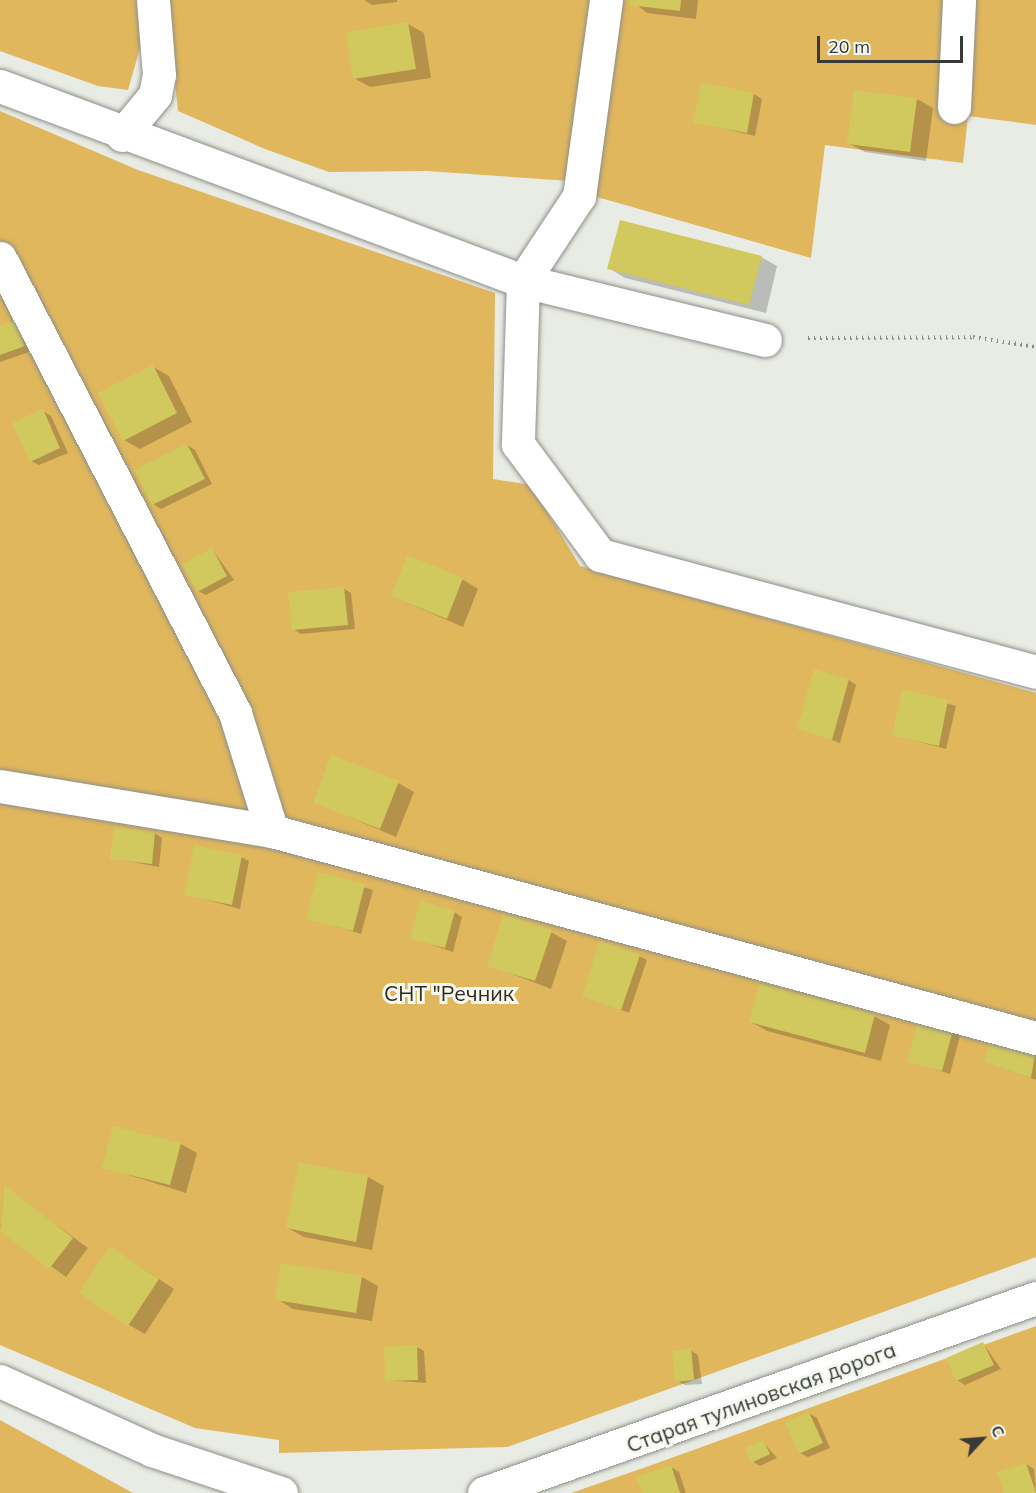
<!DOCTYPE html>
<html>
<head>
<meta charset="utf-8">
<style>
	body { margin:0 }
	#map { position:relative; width:1036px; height:1493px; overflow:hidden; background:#e9ebe5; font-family:Mulish,sans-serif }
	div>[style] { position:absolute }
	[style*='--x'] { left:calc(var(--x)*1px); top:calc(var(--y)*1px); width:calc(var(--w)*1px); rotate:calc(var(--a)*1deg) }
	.green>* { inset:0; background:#e1b75d }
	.shadow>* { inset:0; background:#0003 }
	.building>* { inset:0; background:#d1c95e }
	.path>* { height:4px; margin-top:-2px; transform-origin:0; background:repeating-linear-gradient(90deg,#8b8d89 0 1.5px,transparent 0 6px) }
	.roads { filter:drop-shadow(0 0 2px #8d8f89) drop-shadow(0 0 2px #8d8f89) }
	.minor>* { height:33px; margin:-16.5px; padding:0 16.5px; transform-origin:16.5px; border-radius:16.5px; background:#fff }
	span { translate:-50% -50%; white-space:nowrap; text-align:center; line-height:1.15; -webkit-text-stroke:6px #f6f9f2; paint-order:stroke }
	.park-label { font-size:21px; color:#332a19 }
	.street-label { font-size:21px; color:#393a38 }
	.north { position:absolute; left:952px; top:1409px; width:60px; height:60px; -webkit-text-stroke:4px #f6f9f2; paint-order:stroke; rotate:64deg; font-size:16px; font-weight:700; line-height:24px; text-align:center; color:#393a38 }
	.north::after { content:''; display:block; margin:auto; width:21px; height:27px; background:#393a38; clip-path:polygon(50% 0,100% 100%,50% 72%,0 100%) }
	.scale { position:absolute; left:817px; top:36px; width:146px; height:27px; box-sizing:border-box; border:3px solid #393a38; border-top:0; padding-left:8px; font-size:18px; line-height:21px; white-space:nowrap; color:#393a38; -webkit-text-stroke:4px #f6f9f2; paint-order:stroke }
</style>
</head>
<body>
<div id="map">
	<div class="green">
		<i style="clip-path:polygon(0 0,138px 0,142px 41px,128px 90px,98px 86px,0 51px)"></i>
		<i style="clip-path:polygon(166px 0,1036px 0,1036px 125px,968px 116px,963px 163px,825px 145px,811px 258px,583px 193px,585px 182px,427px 171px,329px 172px,265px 149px,178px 111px)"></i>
		<i style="clip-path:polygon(0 111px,138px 170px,495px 293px,493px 479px,531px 485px,580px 566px,1036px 693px,1036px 1257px,507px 1447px,279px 1453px,279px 1440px,195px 1428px,0 1345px)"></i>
		<i style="clip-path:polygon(1036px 1326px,1036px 1493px,571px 1493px,649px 1466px)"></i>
		<i style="clip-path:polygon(0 1420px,133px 1493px,0 1493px)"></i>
	</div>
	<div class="shadow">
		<i style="clip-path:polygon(364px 0,397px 0,397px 2px,372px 5px)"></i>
		<i style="clip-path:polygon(631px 0,698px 0,696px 19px,647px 13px)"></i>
		<i style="clip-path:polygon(408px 24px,424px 33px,431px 78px,370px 87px,354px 78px)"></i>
		<i style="clip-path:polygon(754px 94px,762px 99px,755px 136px,695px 122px)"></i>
		<i style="clip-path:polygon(917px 99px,933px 108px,926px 161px,865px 152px,848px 143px)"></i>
		<i style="clip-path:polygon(761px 257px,777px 266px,766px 313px,625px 278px,609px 268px)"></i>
		<i style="clip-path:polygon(24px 327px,32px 351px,0 362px,0 328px)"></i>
		<i style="clip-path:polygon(153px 367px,169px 376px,192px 422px,140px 449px,124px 440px)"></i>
		<i style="clip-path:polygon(43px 411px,51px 416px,68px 453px,39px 465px,31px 461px)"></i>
		<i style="clip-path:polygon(187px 445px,195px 450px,212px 484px,161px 509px,153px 504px)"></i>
		<i style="clip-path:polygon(212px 549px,234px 580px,206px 595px,198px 591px)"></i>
		<i style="clip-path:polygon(462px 579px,478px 589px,463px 627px,392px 596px)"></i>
		<i style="clip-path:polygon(343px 588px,351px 593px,355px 629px,301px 634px,293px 629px)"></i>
		<i style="clip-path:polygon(849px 680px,856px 685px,840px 743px,799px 728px)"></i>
		<i style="clip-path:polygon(903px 691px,956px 706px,946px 749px,894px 735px)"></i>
		<i style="clip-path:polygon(398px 783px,414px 792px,396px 837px,315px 802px)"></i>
		<i style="clip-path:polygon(154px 833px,162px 838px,159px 867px,111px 858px)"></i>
		<i style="clip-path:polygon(241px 857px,249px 861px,240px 909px,186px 894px)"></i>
		<i style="clip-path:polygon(320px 874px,373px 890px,361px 934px,308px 918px)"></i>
		<i style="clip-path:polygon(454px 912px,462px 917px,453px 952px,412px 938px)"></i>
		<i style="clip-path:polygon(551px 932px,567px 941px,551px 989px,489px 965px)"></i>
		<i style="clip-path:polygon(639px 956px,647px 960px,629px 1013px,584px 995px)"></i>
		<i style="clip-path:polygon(874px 1016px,890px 1025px,881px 1061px,767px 1031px,751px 1022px)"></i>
		<i style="clip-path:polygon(953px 1028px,961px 1032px,950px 1074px,909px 1061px)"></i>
		<i style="clip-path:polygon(1036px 1049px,1036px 1080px,986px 1062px)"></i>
		<i style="clip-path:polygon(181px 1144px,197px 1153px,186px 1193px,104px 1167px)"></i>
		<i style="clip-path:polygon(300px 1164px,368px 1177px,384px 1186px,372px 1250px,304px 1237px,288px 1228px)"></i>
		<i style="clip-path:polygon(4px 1187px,88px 1248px,66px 1277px,0 1229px)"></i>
		<i style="clip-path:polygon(126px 1257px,174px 1289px,145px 1334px,129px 1325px)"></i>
		<i style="clip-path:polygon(362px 1277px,378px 1286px,372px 1321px,293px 1309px,277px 1299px)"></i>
		<i style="clip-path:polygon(983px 1343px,1001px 1369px,965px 1385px,957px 1380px)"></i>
		<i style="clip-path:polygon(417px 1347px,424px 1351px,426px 1383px,386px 1380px)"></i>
		<i style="clip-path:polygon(690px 1350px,698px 1355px,702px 1384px,685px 1385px,677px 1381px)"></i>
		<i style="clip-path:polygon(809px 1413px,817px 1418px,830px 1448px,808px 1457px,800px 1453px)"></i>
		<i style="clip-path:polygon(763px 1442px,777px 1458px,760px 1466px,752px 1461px)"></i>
		<i style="clip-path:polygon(1026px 1464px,1034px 1469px,1036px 1493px,1006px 1493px)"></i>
		<i style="clip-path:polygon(671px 1467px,679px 1472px,686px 1493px,643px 1493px)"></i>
	</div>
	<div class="building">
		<i style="clip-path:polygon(630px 0,681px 0,680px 11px,629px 5px)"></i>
		<i style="clip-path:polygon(408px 22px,416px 69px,353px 79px,346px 32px)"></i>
		<i style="clip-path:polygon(701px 82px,754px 93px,747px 133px,693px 123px)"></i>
		<i style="clip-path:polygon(854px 90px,917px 98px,910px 152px,847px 144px)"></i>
		<i style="clip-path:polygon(620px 220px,762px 256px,749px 305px,607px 269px)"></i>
		<i style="clip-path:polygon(16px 320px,25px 346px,0 355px,0 326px)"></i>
		<i style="clip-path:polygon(153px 365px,177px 413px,123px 441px,98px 393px)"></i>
		<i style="clip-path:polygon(43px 409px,60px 448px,30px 462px,12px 423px)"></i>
		<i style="clip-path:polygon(187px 444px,205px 479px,152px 505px,134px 470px)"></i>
		<i style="clip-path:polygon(212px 548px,227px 576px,197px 592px,182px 564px)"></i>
		<i style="clip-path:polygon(407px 555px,463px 578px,447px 619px,391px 596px)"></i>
		<i style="clip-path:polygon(344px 587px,348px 625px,292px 630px,288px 592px)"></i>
		<i style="clip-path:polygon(814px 669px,849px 679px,832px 740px,797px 729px)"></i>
		<i style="clip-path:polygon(902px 689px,948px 700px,939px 746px,892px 736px)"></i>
		<i style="clip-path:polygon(331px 755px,399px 781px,380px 829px,313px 803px)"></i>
		<i style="clip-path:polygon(114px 827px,155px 832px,152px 864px,110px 859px)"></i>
		<i style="clip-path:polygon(194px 845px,242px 855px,232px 905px,184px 895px)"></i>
		<i style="clip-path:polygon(318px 872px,365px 884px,353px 931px,306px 919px)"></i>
		<i style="clip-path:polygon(420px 901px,455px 911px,445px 948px,410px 939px)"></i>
		<i style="clip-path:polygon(503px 914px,552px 930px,535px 981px,487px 966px)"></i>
		<i style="clip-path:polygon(600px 941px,640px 955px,621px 1010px,582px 996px)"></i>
		<i style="clip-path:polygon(759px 984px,875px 1014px,865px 1053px,749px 1022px)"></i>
		<i style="clip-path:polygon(919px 1017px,954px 1026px,942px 1071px,907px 1062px)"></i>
		<i style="clip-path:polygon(993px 1034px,1036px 1048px,1031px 1078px,984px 1062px)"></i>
		<i style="clip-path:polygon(113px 1126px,181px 1143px,170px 1185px,102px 1168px)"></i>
		<i style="clip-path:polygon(299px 1162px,368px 1176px,356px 1242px,286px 1228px)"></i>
		<i style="clip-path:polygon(4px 1185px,73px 1238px,49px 1269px,0 1231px)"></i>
		<i style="clip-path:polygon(110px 1246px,159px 1279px,128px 1326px,79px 1293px)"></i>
		<i style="clip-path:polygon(281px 1263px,362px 1276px,356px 1313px,275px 1300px)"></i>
		<i style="clip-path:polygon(983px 1342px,994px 1365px,956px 1381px,946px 1358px)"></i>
		<i style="clip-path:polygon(417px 1345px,418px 1380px,385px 1381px,384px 1347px)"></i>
		<i style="clip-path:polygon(691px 1348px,694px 1380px,675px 1382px,672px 1351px)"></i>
		<i style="clip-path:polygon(809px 1412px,823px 1443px,799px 1454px,785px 1422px)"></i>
		<i style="clip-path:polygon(763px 1440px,770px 1454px,751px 1463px,745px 1448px)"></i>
		<i style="clip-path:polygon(1026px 1463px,1036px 1493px,1004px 1493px,997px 1472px)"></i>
		<i style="clip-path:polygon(671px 1465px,680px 1493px,642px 1493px,636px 1477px)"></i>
	</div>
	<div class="path">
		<i style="--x:808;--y:338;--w:165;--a:-0.3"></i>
		<i style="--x:973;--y:337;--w:64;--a:9"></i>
	</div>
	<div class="roads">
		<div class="minor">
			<i style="--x:606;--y:0;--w:198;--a:97.8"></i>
			<i style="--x:579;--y:196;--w:102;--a:123.4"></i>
			<i style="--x:523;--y:281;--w:249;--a:13.7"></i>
			<i style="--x:0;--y:86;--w:558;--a:20.45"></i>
			<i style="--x:523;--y:281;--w:163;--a:91.8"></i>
			<i style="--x:518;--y:444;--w:138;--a:53.5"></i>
			<i style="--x:600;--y:555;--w:451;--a:15"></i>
			<i style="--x:954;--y:107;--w:107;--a:-87.3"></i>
			<i style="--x:122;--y:135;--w:52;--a:-50.5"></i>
			<i style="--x:155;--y:95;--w:20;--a:-79"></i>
			<i style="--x:159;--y:75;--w:75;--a:-94.6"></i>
			<i style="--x:0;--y:258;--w:512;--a:62.68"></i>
			<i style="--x:235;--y:713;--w:124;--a:72.6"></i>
			<i style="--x:272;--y:831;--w:792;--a:15.16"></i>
			<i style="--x:0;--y:786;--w:276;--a:9.4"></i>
			<i style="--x:0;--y:1381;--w:167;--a:24.4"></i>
			<i style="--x:152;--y:1450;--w:136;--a:18.4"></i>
			<i style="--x:484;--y:1493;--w:585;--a:-19.46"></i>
		</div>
	</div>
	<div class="park-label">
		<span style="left:449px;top:993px">СНТ "Речник</span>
	</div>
	<div class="street-label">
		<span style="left:761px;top:1397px;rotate:-20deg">Старая тулиновская дорога</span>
	</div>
	<div class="north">С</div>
	<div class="scale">20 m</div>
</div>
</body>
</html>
